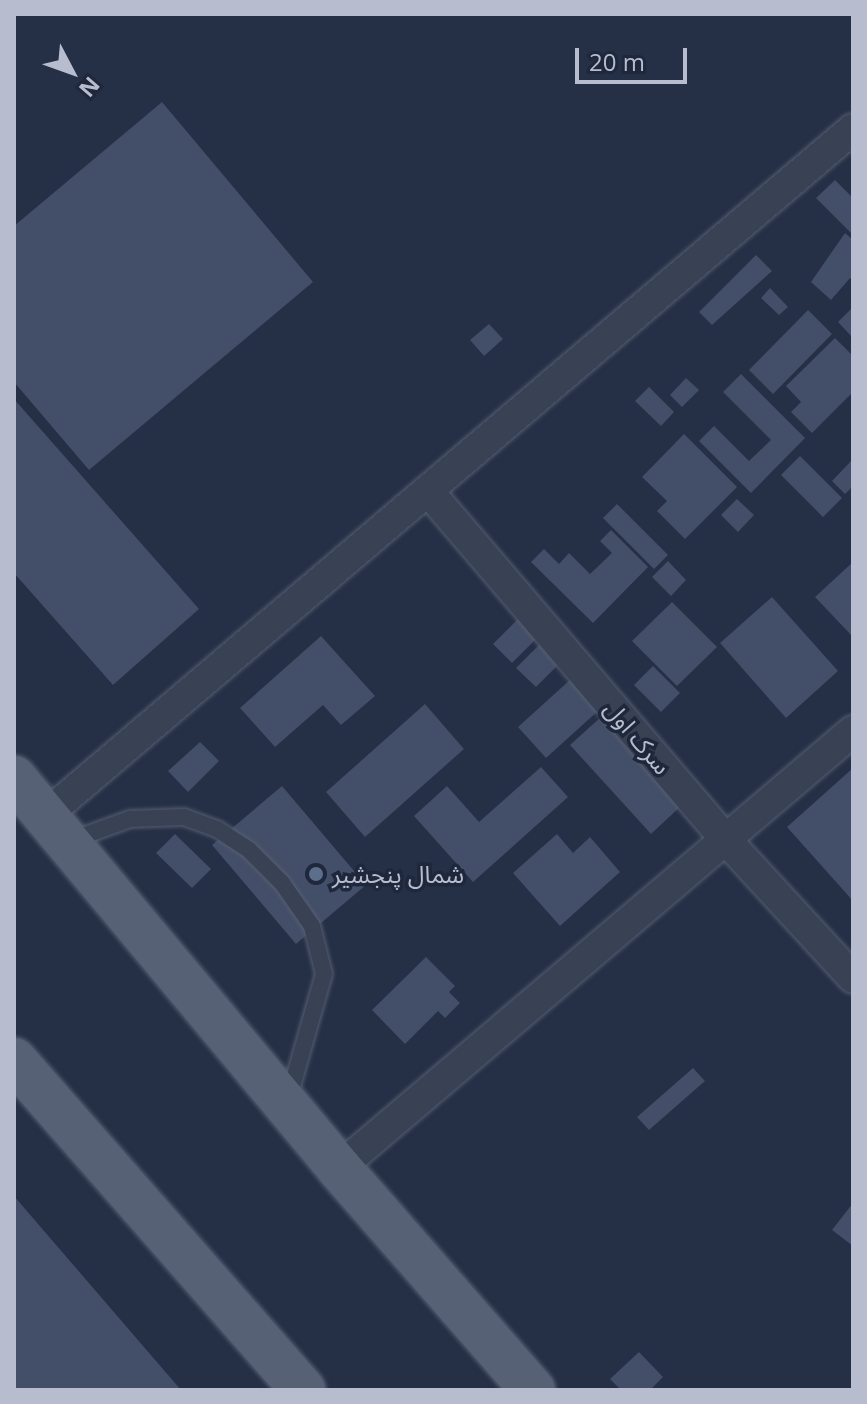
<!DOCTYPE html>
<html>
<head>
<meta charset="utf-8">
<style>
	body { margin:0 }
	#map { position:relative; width:867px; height:1404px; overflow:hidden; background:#252f46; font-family:"Open Sans","Noto Sans Arabic",sans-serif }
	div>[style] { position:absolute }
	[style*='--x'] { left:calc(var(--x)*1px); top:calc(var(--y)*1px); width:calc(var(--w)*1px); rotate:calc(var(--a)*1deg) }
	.building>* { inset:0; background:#434e68 }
	.roads { filter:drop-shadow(0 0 2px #555d70) drop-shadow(0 0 2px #555d70) }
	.lane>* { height:16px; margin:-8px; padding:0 8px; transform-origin:8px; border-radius:8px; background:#394255 }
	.street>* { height:30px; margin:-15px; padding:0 15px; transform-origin:15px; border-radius:15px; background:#394255 }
	.primary>* { height:44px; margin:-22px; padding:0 22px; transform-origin:22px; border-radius:22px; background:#576175 }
	.dots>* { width:22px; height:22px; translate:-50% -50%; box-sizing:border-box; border:4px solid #1e273b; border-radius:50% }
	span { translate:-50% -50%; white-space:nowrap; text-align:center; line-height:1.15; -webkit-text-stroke:7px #1e273b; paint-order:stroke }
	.street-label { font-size:24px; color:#b7bdce }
	.poi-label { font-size:24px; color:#b7bdce }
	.left { translate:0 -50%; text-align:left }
	.frame { position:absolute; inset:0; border:16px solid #b7bdce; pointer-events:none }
	.north { position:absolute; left:32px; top:32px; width:80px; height:80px; -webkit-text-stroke:6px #1e273b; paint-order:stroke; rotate:131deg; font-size:22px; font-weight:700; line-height:32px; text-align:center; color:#b7bdce }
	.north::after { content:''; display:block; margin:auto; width:28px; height:36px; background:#b7bdce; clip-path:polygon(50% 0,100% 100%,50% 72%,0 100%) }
	.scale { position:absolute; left:575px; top:48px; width:112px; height:36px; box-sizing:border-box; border:4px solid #b7bdce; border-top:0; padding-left:10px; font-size:24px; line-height:28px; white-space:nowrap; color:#b7bdce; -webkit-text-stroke:6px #1e273b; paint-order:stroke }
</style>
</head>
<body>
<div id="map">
	<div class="building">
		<i style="clip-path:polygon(162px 102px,313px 282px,89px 470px,14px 382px,14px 226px)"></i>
		<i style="clip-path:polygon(835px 180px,853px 198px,853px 235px,816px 198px)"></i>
		<i style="clip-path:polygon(845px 233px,853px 240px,853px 281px,850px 278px,831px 300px,811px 282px)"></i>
		<i style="clip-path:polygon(756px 255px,772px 271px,712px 325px,699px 312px)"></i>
		<i style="clip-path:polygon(770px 288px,788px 307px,779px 315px,761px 298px)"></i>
		<i style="clip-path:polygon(853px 307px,853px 338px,838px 322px)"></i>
		<i style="clip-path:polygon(808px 310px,832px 334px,773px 394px,749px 370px)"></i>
		<i style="clip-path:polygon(489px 324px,503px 339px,484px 356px,470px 340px)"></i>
		<i style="clip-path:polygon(835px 338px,853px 356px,853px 392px,812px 433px,791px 412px,801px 402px,786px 386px)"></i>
		<i style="clip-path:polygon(741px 374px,805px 438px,751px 493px,699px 441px,714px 426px,749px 461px,771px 440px,723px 392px)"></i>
		<i style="clip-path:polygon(686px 378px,699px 390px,682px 407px,670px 395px)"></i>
		<i style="clip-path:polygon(649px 387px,674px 412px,661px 426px,635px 401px)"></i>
		<i style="clip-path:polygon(14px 399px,199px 609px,113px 685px,14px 573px)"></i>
		<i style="clip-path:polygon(684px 434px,737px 487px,685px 539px,657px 511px,667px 501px,642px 477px)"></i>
		<i style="clip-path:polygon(800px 456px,842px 498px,823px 517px,781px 475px)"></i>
		<i style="clip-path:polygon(853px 459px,853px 486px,845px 494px,832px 481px)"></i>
		<i style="clip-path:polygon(737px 499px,754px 515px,738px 532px,721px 515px)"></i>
		<i style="clip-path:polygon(617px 504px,668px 555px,654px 569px,603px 518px)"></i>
		<i style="clip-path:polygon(611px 530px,648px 567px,593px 623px,531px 562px,544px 549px,559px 564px,569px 553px,590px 574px,612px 553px,600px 541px)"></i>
		<i style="clip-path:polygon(668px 561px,686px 580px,671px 596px,652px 577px)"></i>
		<i style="clip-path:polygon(853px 562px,853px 637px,815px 597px)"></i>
		<i style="clip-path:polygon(772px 597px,838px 671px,786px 718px,720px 643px)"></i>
		<i style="clip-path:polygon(672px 602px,717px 647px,677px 686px,632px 641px)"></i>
		<i style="clip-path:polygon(518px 619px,537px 638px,512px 663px,493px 644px)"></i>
		<i style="clip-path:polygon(321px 636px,375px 696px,341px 725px,323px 705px,275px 747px,240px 708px)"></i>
		<i style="clip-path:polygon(540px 644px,560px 663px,536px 687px,516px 668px)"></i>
		<i style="clip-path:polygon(653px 666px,680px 693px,661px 712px,634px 685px)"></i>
		<i style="clip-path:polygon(571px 679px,599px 710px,546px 758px,518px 727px)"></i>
		<i style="clip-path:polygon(425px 704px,464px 749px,365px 837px,326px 792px)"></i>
		<i style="clip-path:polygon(601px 717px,681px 806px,651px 834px,570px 745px)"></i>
		<i style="clip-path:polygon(200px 742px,219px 761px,188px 792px,168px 771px)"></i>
		<i style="clip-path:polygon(541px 767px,568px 797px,473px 882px,414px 816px,447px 786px,479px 822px)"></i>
		<i style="clip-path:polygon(853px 768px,853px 901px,787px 827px)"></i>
		<i style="clip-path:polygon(282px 786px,366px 885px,296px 944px,212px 845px)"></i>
		<i style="clip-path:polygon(175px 834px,211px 869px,192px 888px,156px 853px)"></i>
		<i style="clip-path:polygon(557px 834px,573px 853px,590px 837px,620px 872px,560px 926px,513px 873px)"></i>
		<i style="clip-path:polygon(426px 957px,455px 986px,449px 992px,460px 1003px,445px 1018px,438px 1011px,405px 1044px,372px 1010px)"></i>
		<i style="clip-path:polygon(693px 1068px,705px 1081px,649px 1130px,637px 1117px)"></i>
		<i style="clip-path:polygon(14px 1196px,181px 1390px,14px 1390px)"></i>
		<i style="clip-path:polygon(853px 1203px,853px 1246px,832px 1230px)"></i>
		<i style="clip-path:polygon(639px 1352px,663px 1377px,650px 1390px,621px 1390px,610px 1379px)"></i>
	</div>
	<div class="roads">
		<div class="lane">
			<i style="--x:72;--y:840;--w:62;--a:-19.9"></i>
			<i style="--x:130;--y:819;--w:54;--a:-2.1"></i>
			<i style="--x:184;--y:817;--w:35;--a:20"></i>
			<i style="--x:217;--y:829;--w:38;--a:33"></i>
			<i style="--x:249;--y:850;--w:47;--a:45"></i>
			<i style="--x:282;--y:883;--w:52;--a:55.1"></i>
			<i style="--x:312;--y:926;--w:49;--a:76"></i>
			<i style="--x:324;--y:974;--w:131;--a:105.9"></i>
		</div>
		<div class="street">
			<i style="--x:428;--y:491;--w:460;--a:49.5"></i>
			<i style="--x:727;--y:841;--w:186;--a:47.4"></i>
			<i style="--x:46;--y:815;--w:1059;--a:-40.37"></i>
			<i style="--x:339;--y:1168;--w:675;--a:-40.37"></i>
		</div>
		<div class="primary">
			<i style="--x:14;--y:778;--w:508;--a:50.19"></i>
			<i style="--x:339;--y:1168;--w:295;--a:48.9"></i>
			<i style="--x:14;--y:1060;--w:439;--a:48.8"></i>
		</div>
	</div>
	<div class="dots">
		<i style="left:316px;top:874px;background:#5c6f8a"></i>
	</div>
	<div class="street-label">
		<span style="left:638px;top:737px;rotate:50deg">سرک‌ اول</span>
	</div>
	<div class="poi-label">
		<span class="left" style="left:332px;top:874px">شمال پنجشیر</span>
	</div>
	<div class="frame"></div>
	<div class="north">N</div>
	<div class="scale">20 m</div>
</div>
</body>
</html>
